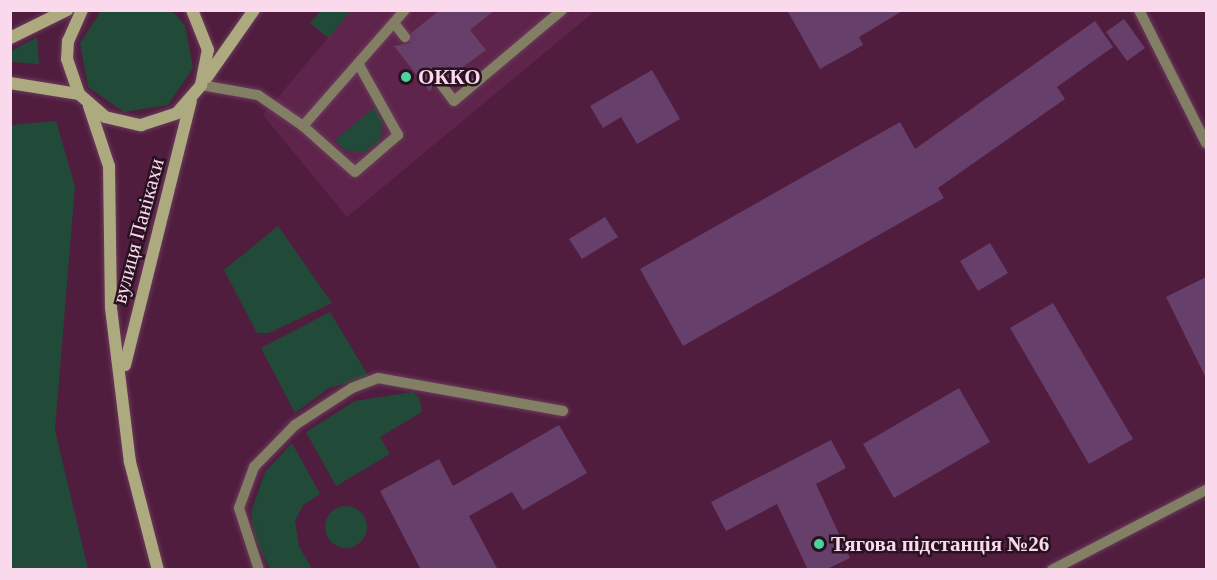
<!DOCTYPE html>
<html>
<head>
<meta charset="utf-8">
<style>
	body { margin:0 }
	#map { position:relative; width:1217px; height:580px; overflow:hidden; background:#501d3f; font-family:"Times New Roman",serif }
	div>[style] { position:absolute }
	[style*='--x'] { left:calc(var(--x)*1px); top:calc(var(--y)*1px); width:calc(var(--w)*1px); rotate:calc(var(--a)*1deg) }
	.built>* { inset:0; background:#5e244b }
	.green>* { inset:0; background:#224a38 }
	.round { border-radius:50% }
	.building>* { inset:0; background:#663f6b }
	.roads { filter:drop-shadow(0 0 2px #6b3b5b) drop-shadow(0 0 2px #6b3b5b) }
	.lane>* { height:10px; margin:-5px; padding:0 5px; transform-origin:5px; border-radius:5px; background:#827f65 }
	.secondary>* { height:12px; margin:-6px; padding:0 6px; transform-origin:6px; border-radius:6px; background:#aeaa80 }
	.dots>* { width:16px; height:16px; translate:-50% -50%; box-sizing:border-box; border:3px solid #281220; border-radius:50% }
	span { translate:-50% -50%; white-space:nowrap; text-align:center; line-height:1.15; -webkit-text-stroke:5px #281220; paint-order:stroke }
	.poi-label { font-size:21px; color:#fad9ec; font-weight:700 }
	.left { translate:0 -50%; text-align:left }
	.street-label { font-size:21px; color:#fad9ec }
	.frame { position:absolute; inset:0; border:12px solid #fad9ec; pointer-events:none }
</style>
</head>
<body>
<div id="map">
	<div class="built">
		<i style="clip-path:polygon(321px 11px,595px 11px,347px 217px,263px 115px,328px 38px,310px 23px)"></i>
	</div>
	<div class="green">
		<i style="clip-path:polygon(101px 11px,172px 11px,185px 25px,193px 68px,168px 105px,124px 112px,88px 87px,80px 43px)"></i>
		<i style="clip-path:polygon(321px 11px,321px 10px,350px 11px,329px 38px,310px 23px)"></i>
		<i style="clip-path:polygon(37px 37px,39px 64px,11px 62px,11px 51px)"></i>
		<i style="clip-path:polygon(375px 107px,383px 121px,380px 141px,364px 153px,344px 150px,335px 140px)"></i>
		<i style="clip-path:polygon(56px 121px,75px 186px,55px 430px,88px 569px,11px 569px,11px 125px)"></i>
		<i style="clip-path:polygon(278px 226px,332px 303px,269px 333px,257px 333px,224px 270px)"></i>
		<i style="clip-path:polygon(330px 312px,369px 377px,329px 388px,295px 413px,261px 348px)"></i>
		<i style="clip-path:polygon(412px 392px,419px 397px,422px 412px,380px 437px,390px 454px,336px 486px,306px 432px,355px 401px)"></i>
		<i style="clip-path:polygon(292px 443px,320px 494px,303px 505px,295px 521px,299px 546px,312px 569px,270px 569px,254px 536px,251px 512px,265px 472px)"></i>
		<i class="round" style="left:325px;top:506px;width:42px;height:42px"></i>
	</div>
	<div class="building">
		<i style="clip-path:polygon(440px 10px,495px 10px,470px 30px,486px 50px,447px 79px,437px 78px,430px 92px,394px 46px,409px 43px,411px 33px)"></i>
		<i style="clip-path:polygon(787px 10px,904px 10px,859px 37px,863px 45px,820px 69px)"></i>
		<i style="clip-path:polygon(1124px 19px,1145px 48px,1127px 61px,1106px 32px)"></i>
		<i style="clip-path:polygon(1095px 21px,1113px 47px,1057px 87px,1065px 99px,938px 188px,944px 198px,683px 346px,640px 269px,900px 122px,915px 149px)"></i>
		<i style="clip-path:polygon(652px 70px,680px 119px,637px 144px,621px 117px,603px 128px,590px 106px)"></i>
		<i style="clip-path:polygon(605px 217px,618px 237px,582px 259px,569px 239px)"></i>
		<i style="clip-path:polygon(990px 243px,1008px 273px,978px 291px,960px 261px)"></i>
		<i style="clip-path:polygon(1206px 277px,1206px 378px,1166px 297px)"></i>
		<i style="clip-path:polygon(1053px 303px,1133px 439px,1089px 464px,1010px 328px)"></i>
		<i style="clip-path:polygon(959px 388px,990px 442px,894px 498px,863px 444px)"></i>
		<i style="clip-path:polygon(559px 425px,587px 473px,523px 510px,512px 492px,469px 516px,498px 570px,421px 570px,380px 491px,439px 459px,453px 486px)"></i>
		<i style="clip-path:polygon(831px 440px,846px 468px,816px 484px,850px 558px,825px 570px,808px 570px,777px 504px,726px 531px,711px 502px)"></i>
	</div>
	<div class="roads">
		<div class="lane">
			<i style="--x:1139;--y:10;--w:149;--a:63.3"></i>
			<i style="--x:394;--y:23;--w:18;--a:52"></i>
			<i style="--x:441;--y:84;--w:21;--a:53"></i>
			<i style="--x:454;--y:101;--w:141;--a:-40.1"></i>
			<i style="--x:201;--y:85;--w:58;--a:10"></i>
			<i style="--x:258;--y:95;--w:55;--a:34.6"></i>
			<i style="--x:303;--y:126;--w:154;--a:-48.7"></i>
			<i style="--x:303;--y:126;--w:69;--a:41.5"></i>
			<i style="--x:355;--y:172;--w:57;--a:-40.7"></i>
			<i style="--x:398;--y:135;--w:82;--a:-119.1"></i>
			<i style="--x:259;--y:570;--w:65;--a:-107.9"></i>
			<i style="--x:239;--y:508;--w:44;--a:-69.9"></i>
			<i style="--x:254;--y:467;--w:59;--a:-45.7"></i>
			<i style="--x:295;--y:425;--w:68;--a:-33"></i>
			<i style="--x:352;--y:388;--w:28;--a:-21"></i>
			<i style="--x:378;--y:378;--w:188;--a:10.1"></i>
			<i style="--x:1052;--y:570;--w:174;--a:-27.5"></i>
		</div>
		<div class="secondary">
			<i style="--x:82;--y:10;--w:34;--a:114"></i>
			<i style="--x:68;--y:41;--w:18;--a:93"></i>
			<i style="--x:67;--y:59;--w:37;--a:71"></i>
			<i style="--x:79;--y:94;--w:35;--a:41"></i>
			<i style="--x:105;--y:117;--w:37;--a:13"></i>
			<i style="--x:141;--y:125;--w:38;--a:-18"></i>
			<i style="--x:177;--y:113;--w:37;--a:-49"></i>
			<i style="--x:201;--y:85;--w:36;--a:-79"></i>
			<i style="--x:208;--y:50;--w:43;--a:-111.8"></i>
			<i style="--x:10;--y:38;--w:64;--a:-26.2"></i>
			<i style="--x:207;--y:77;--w:82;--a:-55"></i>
			<i style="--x:10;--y:83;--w:70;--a:9.1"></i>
			<i style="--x:89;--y:106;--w:63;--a:71.6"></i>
			<i style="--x:109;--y:166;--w:142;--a:89.2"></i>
			<i style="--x:111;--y:308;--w:155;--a:83"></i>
			<i style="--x:130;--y:462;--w:112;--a:75.5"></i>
			<i style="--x:125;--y:365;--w:272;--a:-76"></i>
		</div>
	</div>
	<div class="dots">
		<i style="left:406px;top:77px;background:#4ad49c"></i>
		<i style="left:819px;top:544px;background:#4ad49c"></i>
	</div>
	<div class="poi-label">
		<span class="left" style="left:418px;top:77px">ОККО</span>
		<span class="left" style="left:831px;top:544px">Тягова пiдстанцiя №26</span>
	</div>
	<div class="street-label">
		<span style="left:138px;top:231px;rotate:-75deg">вулиця Панікахи</span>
	</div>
	<div class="frame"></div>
</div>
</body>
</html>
